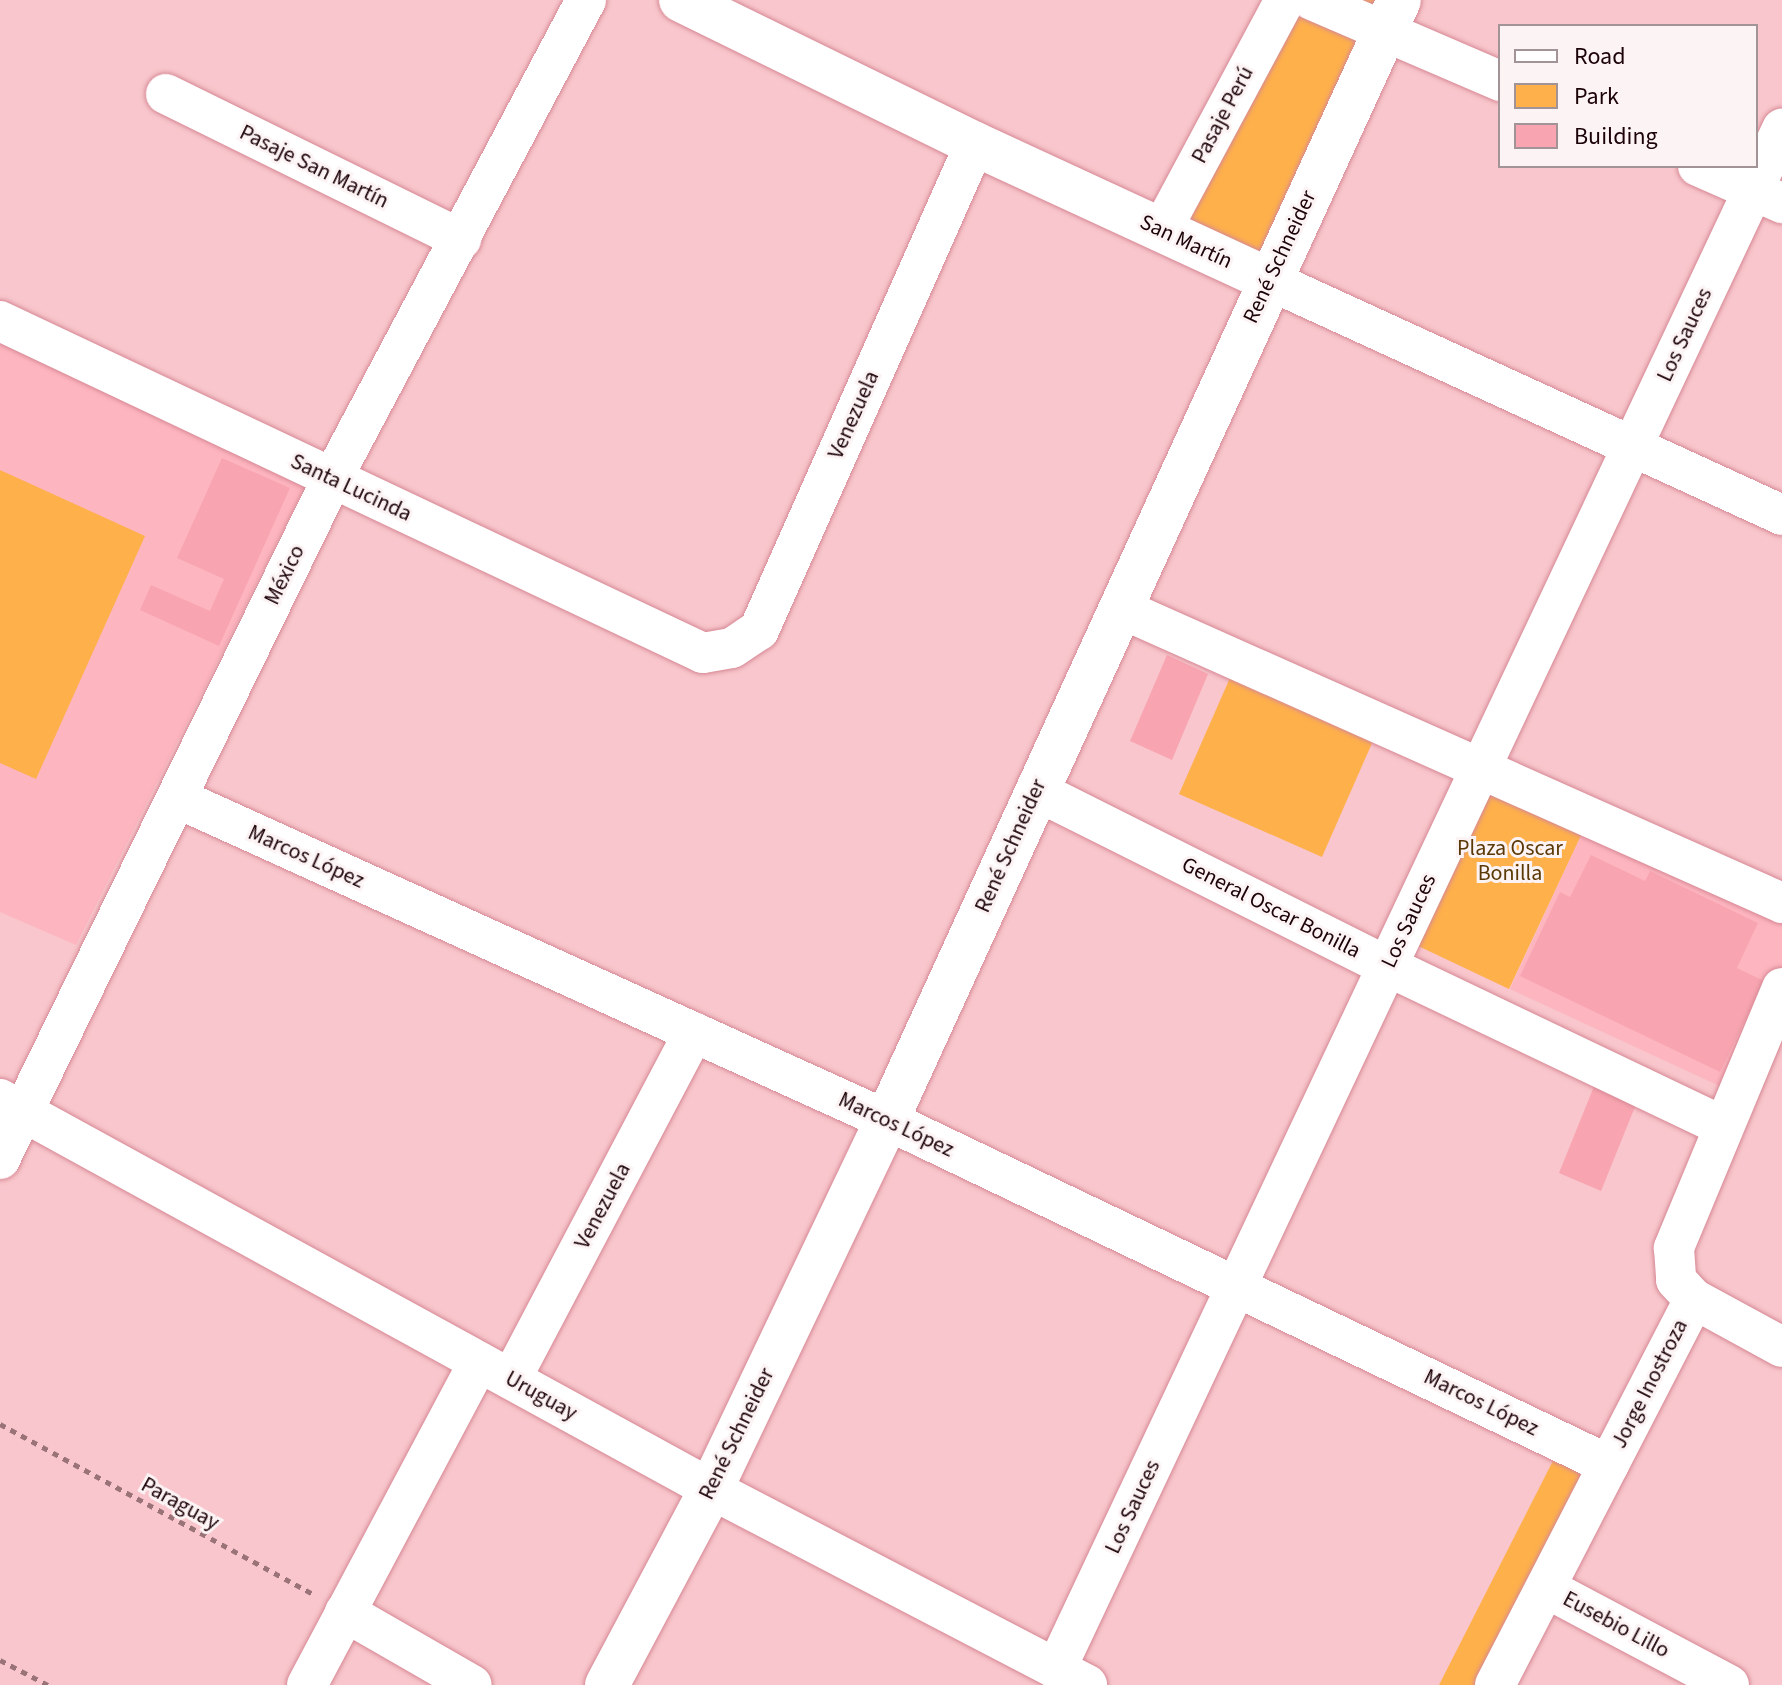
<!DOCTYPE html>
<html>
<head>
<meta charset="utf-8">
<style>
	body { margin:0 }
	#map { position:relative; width:1782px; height:1685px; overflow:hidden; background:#f8c6cc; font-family:"Source Sans 3",sans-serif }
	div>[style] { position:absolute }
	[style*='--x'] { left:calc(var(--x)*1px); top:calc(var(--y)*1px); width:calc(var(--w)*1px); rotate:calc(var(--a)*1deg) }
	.built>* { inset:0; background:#fdb5bf }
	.green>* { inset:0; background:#feb04b }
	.building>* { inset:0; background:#f8a5b1 }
	.path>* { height:5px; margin-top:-2.5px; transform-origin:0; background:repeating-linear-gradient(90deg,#9a7378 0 6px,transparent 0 12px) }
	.roads { filter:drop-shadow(0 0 2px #d68894) drop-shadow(0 0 2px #d68894) }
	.minor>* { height:40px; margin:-20px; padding:0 20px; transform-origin:20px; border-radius:20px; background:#fff }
	.tertiary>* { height:44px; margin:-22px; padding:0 22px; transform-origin:22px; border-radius:22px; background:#fff }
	span { translate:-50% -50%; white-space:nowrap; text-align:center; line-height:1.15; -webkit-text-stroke:6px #fcf3f4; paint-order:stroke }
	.street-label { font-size:22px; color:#1c0308 }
	.park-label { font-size:22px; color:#5b3906 }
	.legend { position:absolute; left:1498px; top:24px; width:260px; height:144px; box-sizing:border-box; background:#fcf3f4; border:2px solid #a29396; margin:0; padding:10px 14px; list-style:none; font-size:24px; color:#1c0308 }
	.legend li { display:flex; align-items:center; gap:16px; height:40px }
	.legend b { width:40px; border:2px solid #a29396 }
</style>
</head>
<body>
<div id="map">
	<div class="built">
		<i style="clip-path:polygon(0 334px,305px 486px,76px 945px,0 912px)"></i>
		<i style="clip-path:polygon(1583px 831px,1782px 919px,1782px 967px,1726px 1089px,1510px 989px)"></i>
	</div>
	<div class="green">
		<i style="clip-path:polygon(1297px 0,1383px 0,1264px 254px,1184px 217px)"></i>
		<i style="clip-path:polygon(0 470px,145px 536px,36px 779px,0 763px)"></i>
		<i style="clip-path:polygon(1233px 671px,1376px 734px,1322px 857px,1179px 794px)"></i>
		<i style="clip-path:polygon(1484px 788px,1583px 831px,1509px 989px,1414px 944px)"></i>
		<i style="clip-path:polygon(1560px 1447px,1595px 1469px,1484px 1685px,1439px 1685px)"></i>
	</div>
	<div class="building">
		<i style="clip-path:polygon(222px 458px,290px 488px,219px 646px,140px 610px,151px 585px,210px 611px,224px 579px,177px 558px)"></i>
		<i style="clip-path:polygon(1167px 655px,1208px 674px,1172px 760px,1130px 741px)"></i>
		<i style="clip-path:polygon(1591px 855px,1645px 881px,1650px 871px,1758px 923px,1737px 968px,1764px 981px,1720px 1072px,1520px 976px,1560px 892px,1570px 897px)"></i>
		<i style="clip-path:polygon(1599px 1074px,1641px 1092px,1601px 1191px,1559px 1173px)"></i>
	</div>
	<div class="path">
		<i style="--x:0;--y:1424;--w:356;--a:28.5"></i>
		<i style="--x:0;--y:1660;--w:54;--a:27.5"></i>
	</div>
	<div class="roads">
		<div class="minor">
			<i style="--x:1312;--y:0;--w:205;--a:23.3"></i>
			<i style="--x:166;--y:94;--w:329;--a:26.2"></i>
			<i style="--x:1698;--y:166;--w:92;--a:23.8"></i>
			<i style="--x:1161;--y:231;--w:262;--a:-61.8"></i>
			<i style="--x:1269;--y:280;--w:564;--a:24.61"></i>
			<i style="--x:0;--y:321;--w:777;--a:25.28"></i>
			<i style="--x:703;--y:653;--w:29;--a:-10"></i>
			<i style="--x:732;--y:648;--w:32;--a:-34"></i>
			<i style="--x:759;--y:630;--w:532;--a:-66.04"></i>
			<i style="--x:1120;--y:608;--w:725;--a:24.02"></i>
			<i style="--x:1037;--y:791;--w:391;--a:26.6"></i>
			<i style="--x:1387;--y:966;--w:372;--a:25.5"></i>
			<i style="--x:177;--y:798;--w:780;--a:24.4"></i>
			<i style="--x:887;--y:1120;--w:800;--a:25.54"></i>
			<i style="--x:1782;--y:988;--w:282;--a:112.6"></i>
			<i style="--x:1674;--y:1248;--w:32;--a:86"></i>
			<i style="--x:1676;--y:1280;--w:26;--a:47"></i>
			<i style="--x:1694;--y:1299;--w:100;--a:28.6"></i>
			<i style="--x:0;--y:1099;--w:811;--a:28.75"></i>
			<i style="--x:711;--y:1489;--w:424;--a:27.5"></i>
			<i style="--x:0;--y:1159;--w:757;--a:-63.98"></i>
			<i style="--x:332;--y:479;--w:542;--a:-62.06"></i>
			<i style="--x:511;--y:1379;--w:392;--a:-62.2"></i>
			<i style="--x:1546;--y:1588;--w:207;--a:27.9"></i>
			<i style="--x:345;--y:1612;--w:146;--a:29.9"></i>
			<i style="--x:1056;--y:1669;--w:1703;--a:-64.76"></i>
			<i style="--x:307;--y:1685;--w:366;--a:-62"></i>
			<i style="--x:1495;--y:1685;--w:434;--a:-62.7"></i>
		</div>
		<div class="tertiary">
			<i style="--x:681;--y:0;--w:327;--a:26.1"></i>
			<i style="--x:975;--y:144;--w:324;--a:24.8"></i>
			<i style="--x:607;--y:1685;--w:222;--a:-62"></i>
			<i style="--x:711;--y:1489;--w:409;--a:-64.5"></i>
			<i style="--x:887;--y:1120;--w:1231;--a:-65.43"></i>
		</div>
	</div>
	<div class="street-label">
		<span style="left:1223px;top:115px;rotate:-62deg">Pasaje Perú</span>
		<span style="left:314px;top:167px;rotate:26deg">Pasaje San Martín</span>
		<span style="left:1186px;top:242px;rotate:25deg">San Martín</span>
		<span style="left:1280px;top:257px;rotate:-65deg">René Schneider</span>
		<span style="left:1685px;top:335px;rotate:-65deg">Los Sauces</span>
		<span style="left:854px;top:415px;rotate:-66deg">Venezuela</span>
		<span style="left:351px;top:488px;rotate:25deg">Santa Lucinda</span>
		<span style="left:285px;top:575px;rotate:-64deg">México</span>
		<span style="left:1011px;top:846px;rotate:-66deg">René Schneider</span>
		<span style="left:306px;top:857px;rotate:24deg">Marcos López</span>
		<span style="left:1271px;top:908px;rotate:27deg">General Oscar Bonilla</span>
		<span style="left:1409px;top:921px;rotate:-65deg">Los Sauces</span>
		<span style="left:896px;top:1125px;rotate:25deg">Marcos López</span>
		<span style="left:603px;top:1206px;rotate:-62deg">Venezuela</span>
		<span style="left:1650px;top:1384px;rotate:-63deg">Jorge Inostroza</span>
		<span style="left:541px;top:1396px;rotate:29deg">Uruguay</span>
		<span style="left:1481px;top:1403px;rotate:26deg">Marcos López</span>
		<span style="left:737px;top:1434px;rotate:-64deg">René Schneider</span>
		<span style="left:180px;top:1504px;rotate:29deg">Paraguay</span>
		<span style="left:1133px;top:1507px;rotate:-65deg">Los Sauces</span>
		<span style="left:1616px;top:1625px;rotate:28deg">Eusebio Lillo</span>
	</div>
	<div class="park-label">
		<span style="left:1510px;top:861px">Plaza Oscar<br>Bonilla</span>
	</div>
	<ul class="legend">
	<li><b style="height:10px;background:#fff"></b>Road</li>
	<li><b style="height:22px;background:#feb04b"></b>Park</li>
	<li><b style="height:22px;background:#f8a5b1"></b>Building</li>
	</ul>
</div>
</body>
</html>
